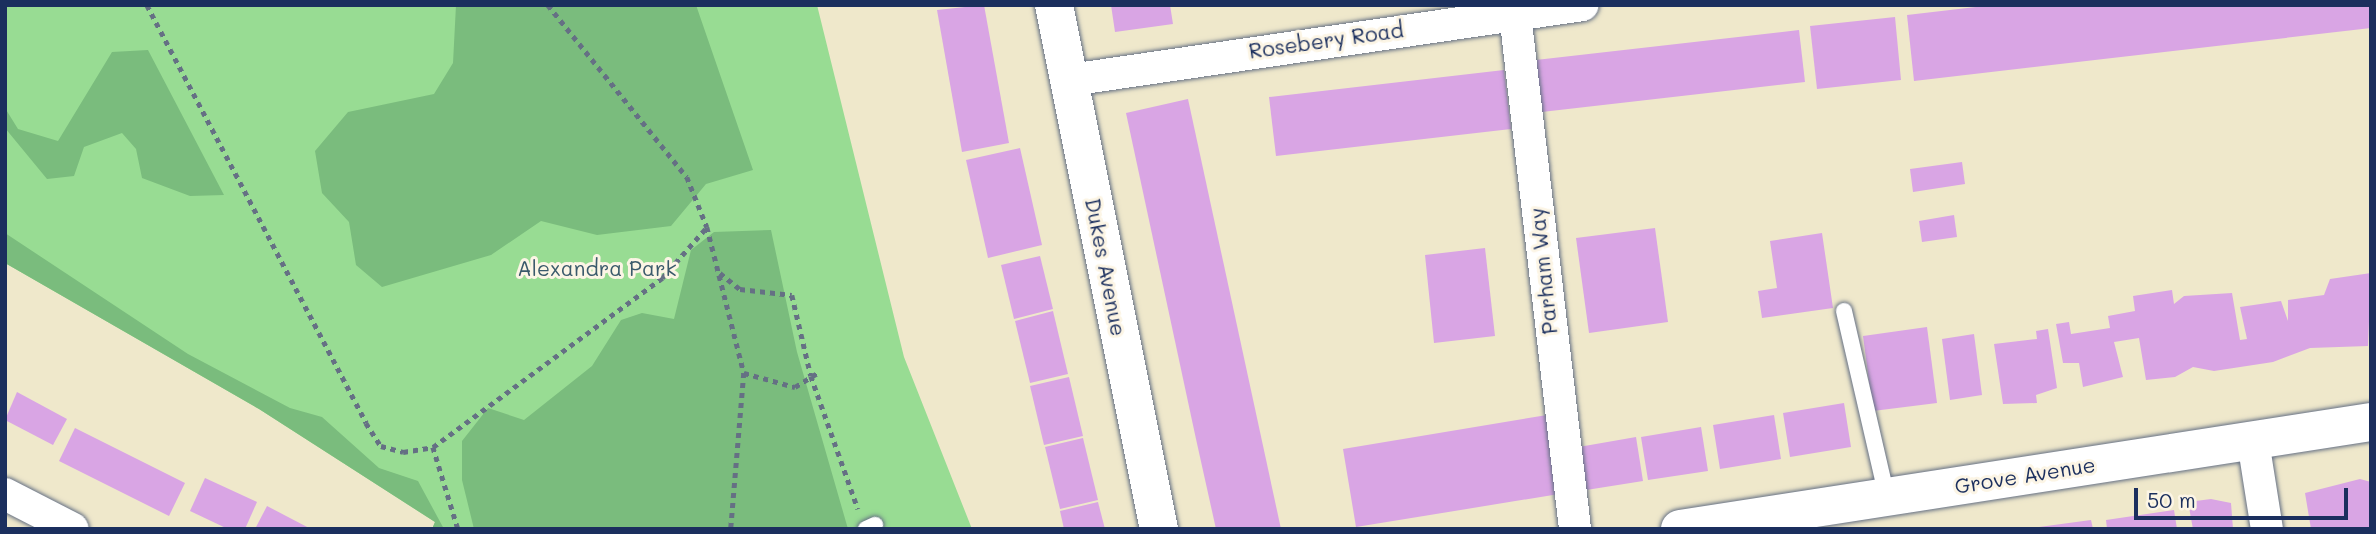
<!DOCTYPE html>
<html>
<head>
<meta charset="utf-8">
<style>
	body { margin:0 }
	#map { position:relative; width:2376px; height:534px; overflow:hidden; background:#efe8cb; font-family:Mali,sans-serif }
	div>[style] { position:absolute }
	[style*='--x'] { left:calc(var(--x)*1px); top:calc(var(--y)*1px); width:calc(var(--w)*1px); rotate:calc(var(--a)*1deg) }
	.green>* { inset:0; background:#98dc93 }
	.forest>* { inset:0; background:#7abc7d }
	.building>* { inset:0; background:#d9a5e4 }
	.path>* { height:4.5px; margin-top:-2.25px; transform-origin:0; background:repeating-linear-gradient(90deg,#657084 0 5px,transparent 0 10px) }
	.roads { filter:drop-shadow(0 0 2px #657084) drop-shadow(0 0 2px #657084) }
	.service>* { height:16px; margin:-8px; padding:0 8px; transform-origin:8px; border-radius:8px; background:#fff }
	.minor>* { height:32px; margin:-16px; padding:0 16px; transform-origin:16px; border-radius:16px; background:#fff }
	.tertiary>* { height:38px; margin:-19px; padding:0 19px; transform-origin:19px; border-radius:19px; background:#fff }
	span { translate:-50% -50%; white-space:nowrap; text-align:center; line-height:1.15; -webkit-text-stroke:6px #fcf5e5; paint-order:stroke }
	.street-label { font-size:21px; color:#1b2f5e }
	.park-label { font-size:21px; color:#3a5a6b }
	.frame { position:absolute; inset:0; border:7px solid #1b2f5e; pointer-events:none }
	.scale { position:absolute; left:2134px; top:488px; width:214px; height:32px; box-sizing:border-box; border:4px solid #1b2f5e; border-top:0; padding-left:9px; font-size:21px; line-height:24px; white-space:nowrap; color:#1b2f5e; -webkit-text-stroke:5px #fcf5e5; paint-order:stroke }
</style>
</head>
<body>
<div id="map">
	<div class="green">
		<i style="clip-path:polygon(5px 5px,817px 5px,904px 357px,972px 529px,432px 529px,435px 522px,259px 409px,5px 263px)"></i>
	</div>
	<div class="forest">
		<i style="clip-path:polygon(456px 5px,696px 5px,753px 170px,706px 184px,671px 226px,597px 235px,541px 221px,491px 255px,382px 287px,356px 265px,349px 222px,322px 193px,315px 151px,348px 112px,434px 94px,453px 63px)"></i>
		<i style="clip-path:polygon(148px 50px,224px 195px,190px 196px,142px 178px,136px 149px,122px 133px,84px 147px,74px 176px,47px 179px,5px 128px,5px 108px,18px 129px,58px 141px,112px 52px)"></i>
		<i style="clip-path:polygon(771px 230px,797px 352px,848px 529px,474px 529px,462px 480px,462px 441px,488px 408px,524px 420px,592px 366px,621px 320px,642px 313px,674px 319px,691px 250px,714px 232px)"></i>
		<i style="clip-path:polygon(5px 233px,188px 354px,290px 408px,322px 417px,379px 468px,418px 481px,444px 529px,432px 529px,435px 522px,259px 409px,5px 263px)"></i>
	</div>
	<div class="building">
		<i style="clip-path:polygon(984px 5px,1009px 143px,962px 152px,937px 10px)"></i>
		<i style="clip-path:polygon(1111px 5px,1170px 5px,1173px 24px,1115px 32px)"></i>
		<i style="clip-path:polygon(1993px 5px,2371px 5px,2371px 28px,1914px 81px,1907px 15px)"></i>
		<i style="clip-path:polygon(1895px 17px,1901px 80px,1817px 89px,1810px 26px)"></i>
		<i style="clip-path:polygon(1799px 30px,1805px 82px,1533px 113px,1527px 61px)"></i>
		<i style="clip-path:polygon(1504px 70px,1511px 129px,1276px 156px,1269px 97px)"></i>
		<i style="clip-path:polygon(1188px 99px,1233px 307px,1281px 529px,1216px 529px,1196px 439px,1126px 113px)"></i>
		<i style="clip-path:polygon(1020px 148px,1042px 245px,988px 258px,966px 160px)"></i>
		<i style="clip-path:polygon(1962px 162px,1965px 184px,1913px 192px,1910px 169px)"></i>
		<i style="clip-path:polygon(1954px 215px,1957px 237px,1922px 242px,1919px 221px)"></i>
		<i style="clip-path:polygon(1655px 228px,1668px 322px,1589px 333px,1576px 238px)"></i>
		<i style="clip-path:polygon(1822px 233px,1833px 308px,1762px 318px,1758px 291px,1777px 288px,1770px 241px)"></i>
		<i style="clip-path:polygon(1485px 248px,1495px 336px,1434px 343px,1425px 255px)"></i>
		<i style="clip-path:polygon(1040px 256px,1053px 309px,1014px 319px,1001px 265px)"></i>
		<i style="clip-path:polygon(2371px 273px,2368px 346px,2310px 348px,2273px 362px,2214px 371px,2193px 367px,2175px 377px,2146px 380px,2139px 338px,2114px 342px,2123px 377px,2083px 387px,2079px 363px,2063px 363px,2056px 324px,2069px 322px,2071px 334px,2110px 328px,2108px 316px,2135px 311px,2133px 296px,2172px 290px,2174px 304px,2184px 296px,2232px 293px,2240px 340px,2247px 339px,2240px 307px,2281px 301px,2288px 321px,2288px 300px,2324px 295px,2330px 279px)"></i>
		<i style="clip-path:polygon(1053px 311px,1068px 374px,1030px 383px,1015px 321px)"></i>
		<i style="clip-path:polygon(1927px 327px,1937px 403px,1873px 411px,1863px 336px)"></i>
		<i style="clip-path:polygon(2048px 329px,2057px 388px,2036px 395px,2037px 403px,2003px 404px,1994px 344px,2037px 339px,2036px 331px)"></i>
		<i style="clip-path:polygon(1974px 334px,1982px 395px,1950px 400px,1942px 339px)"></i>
		<i style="clip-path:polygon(1069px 377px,1083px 436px,1044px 445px,1030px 386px)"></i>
		<i style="clip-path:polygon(17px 392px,67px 419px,53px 445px,5px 420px)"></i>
		<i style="clip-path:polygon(1844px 403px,1851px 447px,1790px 457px,1783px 413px)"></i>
		<i style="clip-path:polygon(1547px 415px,1559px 494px,1356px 527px,1343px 449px)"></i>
		<i style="clip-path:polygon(1774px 415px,1781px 459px,1720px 469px,1713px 425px)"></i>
		<i style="clip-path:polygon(1701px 427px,1708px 471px,1648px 480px,1641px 437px)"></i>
		<i style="clip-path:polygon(75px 428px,185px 483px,169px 516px,59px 461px)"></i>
		<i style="clip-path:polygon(1636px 437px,1643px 481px,1580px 491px,1573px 448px)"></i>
		<i style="clip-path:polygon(1083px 438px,1098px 500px,1060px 509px,1045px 447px)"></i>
		<i style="clip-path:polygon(205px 478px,257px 502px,245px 529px,228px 529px,190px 511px)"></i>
		<i style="clip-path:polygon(2360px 479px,2371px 482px,2371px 528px,2311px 529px,2305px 493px)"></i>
		<i style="clip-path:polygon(2211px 499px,2231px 503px,2233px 529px,2193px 529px,2188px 502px)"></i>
		<i style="clip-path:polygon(1098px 502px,1105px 529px,1064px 529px,1060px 511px)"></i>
		<i style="clip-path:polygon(267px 506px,311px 529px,255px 529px)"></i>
		<i style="clip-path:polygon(2174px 510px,2177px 529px,2107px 529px,2106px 520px)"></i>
		<i style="clip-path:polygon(2091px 520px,2093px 529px,2039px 529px,2039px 527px)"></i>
	</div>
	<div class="path">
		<i style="--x:147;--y:5;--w:472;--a:62.3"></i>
		<i style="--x:366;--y:423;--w:27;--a:57"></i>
		<i style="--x:381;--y:446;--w:23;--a:15"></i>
		<i style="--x:403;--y:452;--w:30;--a:-9"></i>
		<i style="--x:433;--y:447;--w:86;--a:73"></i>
		<i style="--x:548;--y:5;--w:221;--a:51.1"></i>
		<i style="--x:687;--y:177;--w:54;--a:68.2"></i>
		<i style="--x:707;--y:227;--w:151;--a:75.8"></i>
		<i style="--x:744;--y:373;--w:157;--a:94.8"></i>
		<i style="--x:720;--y:273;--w:26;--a:39"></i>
		<i style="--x:740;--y:289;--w:52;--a:6.6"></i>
		<i style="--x:792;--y:295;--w:83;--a:76.8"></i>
		<i style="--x:811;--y:376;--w:141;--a:70.5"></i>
		<i style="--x:744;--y:373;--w:53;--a:15.4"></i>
		<i style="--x:795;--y:387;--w:28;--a:-32"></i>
		<i style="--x:433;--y:447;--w:285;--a:-36.4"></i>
		<i style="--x:662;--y:278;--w:68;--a:-48.6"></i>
	</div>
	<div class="roads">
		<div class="service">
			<i style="--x:1844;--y:311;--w:191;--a:77"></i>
			<i style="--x:866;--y:529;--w:10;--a:-24"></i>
		</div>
		<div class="minor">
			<i style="--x:1515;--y:14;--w:518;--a:83.35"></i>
			<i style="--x:1070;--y:80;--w:518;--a:-8.32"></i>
			<i style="--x:2253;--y:441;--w:89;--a:81"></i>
			<i style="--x:5;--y:494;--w:76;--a:27.2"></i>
		</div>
		<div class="tertiary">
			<i style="--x:1054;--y:5;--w:534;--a:78.67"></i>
			<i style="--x:1680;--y:529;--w:699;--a:-8.8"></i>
		</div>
	</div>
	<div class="street-label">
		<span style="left:1326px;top:40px;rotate:-8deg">Rosebery Road</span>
		<span style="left:1106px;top:267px;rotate:79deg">Dukes Avenue</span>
		<span style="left:1543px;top:271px;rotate:-96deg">Parham Way</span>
		<span style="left:2025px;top:475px;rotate:-9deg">Grove Avenue</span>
	</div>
	<div class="park-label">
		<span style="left:597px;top:268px">Alexandra Park</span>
	</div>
	<div class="frame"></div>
	<div class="scale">50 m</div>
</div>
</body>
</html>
